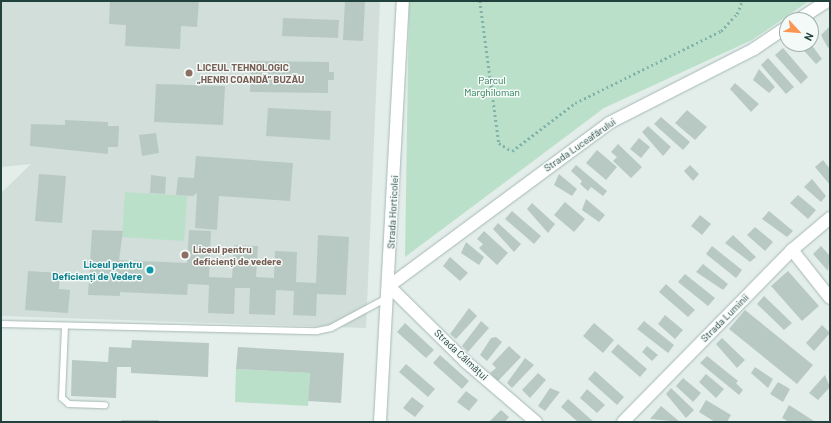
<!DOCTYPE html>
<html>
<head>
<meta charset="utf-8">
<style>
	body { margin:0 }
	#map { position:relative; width:831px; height:423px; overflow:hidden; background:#e3eeeb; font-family:Barlow,sans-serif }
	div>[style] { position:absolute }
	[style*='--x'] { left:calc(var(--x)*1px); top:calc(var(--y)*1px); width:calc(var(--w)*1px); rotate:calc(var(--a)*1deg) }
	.built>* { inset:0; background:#d1deda }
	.green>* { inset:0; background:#bbe0ca }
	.building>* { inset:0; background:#b8c9c4 }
	.path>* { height:2.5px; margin-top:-1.25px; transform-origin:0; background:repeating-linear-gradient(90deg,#81b3ab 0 2px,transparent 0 5px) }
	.roads { filter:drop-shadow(0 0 1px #a5b7b3) drop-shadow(0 0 1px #a5b7b3) }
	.lane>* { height:6px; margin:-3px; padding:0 3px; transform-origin:3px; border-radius:3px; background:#fff }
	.street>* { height:12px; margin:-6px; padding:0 6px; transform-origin:6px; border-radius:6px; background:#fff }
	.secondary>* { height:12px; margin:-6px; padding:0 6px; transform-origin:6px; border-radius:6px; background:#fff }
	.dots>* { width:11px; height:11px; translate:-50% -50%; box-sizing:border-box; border:2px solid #f4faf8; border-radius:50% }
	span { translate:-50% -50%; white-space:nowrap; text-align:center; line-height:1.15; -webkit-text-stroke:3px #f4faf8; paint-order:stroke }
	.education-label { font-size:10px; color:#785e54; font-weight:700 }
	.left { translate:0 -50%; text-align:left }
	.park-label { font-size:10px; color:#297a54 }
	.street-label { font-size:10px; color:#21413d }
	.culture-label { font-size:10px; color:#0d838f; font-weight:700 }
	.right { translate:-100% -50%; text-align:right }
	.frame { position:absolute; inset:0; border:2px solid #21413d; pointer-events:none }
	.north { position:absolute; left:779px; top:12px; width:40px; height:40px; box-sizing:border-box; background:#f4faf8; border:1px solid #a0b0ad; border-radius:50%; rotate:116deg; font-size:11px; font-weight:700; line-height:16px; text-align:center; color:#21413d }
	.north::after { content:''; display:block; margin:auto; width:14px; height:18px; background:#fb9554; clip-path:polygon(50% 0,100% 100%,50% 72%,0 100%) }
</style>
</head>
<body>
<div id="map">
	<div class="built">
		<i style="clip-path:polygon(1px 1px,380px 1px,366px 328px,1px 316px,1px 193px,31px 164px,1px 167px)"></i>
	</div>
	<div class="green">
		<i style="clip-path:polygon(409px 1px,809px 1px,752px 40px,604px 108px,405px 257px)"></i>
		<i style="clip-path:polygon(125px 192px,187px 196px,184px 241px,122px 237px)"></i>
		<i style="clip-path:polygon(236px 369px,310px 373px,308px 406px,235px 402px)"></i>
	</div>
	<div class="building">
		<i style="clip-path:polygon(110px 1px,199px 1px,197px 27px,181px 26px,180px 49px,125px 46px,126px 25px,109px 24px)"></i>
		<i style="clip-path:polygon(345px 1px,365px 1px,363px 41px,343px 40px)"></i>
		<i style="clip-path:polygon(283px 18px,339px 20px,338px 38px,282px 36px)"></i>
		<i style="clip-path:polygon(829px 27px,830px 46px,828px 48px,821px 35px)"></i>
		<i style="clip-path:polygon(798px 44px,811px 44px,822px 59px,816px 64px)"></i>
		<i style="clip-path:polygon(783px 48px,808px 77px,801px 84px,775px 55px)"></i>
		<i style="clip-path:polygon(768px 58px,794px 87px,786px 94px,761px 65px)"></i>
		<i style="clip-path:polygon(251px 61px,329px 62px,329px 72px,334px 72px,334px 80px,328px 80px,328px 93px,250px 92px)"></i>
		<i style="clip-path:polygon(759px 69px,775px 87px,769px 93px,753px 80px)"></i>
		<i style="clip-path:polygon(735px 83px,759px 104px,751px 112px,730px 89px)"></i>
		<i style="clip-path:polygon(156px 84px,225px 86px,223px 125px,154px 122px)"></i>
		<i style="clip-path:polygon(268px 108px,331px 111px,330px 140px,266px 136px)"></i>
		<i style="clip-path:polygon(687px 110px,707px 127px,695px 140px,675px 123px)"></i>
		<i style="clip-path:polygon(661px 117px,690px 142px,683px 150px,654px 124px)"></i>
		<i style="clip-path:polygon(65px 120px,108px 122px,108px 126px,119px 126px,118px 147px,108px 147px,108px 154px,30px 146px,31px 124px,65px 125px)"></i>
		<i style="clip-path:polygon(648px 126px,671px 147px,663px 156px,642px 132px)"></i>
		<i style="clip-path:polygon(156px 133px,159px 153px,142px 156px,139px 135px)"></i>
		<i style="clip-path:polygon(639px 138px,650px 147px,641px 158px,630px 149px)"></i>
		<i style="clip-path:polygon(618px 144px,642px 167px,631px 178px,613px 161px,617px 157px,611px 152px)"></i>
		<i style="clip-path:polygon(597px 150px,617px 167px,606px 180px,586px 163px)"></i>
		<i style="clip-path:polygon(196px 156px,293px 163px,290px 201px,219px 196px,217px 230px,195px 228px,197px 193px,193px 196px,176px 195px,178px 177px,194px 178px)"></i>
		<i style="clip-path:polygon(823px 160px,830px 169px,830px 185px,815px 167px)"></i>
		<i style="clip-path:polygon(576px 165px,607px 191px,603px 196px,591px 187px,588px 191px,580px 184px,582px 181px,571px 171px)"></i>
		<i style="clip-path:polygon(690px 165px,699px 174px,693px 181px,684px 171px)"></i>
		<i style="clip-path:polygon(39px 174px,66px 176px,62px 223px,35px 221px)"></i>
		<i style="clip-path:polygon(559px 174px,577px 189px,572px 196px,554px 185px)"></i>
		<i style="clip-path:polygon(151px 175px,166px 177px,165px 194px,150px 193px)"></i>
		<i style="clip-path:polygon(812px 179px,826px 196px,821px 202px,804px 187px)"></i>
		<i style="clip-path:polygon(798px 195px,816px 210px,808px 219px,790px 203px)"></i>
		<i style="clip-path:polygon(586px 199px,605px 215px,599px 222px,582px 210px)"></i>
		<i style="clip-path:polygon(565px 202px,585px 219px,574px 232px,554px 215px)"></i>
		<i style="clip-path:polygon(532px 203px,555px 224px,548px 233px,527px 209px)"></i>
		<i style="clip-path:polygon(512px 211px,541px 236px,534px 244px,505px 219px)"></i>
		<i style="clip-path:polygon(769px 211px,793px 231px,787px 237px,762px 219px)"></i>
		<i style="clip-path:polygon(700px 215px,711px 224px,702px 235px,691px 226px)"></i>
		<i style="clip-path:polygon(498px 223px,521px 244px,514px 252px,493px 229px)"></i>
		<i style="clip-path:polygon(755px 227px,773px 242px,765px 251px,747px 235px)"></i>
		<i style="clip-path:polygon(92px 230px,123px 231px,119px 260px,187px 263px,189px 230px,211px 231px,209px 277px,232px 278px,234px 245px,258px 246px,256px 277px,274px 278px,275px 251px,297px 252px,296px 282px,316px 283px,318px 235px,349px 237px,346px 295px,317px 294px,316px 316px,293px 315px,294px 291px,276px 290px,275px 315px,249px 314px,250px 288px,235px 288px,234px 314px,208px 313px,209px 285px,188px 284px,187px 295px,120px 292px,120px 296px,88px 295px)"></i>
		<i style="clip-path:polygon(484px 231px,508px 253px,497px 265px,479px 248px,483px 244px,477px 239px)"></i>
		<i style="clip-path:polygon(733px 235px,756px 257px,750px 262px,725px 243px)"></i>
		<i style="clip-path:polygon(466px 242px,484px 257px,479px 265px,461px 253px)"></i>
		<i style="clip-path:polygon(712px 246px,742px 270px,736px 278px,706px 254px)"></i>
		<i style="clip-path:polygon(821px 246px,830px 256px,828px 271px,813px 254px)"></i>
		<i style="clip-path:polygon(450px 257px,468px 273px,460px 281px,443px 266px)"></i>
		<i style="clip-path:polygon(703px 264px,728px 284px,723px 290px,696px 272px)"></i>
		<i style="clip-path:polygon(28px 271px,60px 273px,59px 289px,70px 290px,68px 313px,25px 310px)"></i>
		<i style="clip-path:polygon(788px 271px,819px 306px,802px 321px,771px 286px)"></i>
		<i style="clip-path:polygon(685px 274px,715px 298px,708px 306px,678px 282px)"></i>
		<i style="clip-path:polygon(666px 284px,695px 310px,688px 317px,659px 292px)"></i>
		<i style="clip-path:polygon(764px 296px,792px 323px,784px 330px,757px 304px)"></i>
		<i style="clip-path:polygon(469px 308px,477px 316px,456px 339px,450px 334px)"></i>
		<i style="clip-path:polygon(745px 310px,813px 365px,797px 384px,729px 329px)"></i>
		<i style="clip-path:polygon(665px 315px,683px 330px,675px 339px,658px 324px)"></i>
		<i style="clip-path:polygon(481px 321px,489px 328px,468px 352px,462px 346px)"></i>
		<i style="clip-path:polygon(644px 321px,674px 345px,668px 353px,637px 329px)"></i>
		<i style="clip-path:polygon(405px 323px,434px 350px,426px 358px,397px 332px)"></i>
		<i style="clip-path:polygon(594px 323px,614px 340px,603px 353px,583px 336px)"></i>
		<i style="clip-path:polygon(822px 325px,830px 333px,814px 351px,806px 343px)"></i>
		<i style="clip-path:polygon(496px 337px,502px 342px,487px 361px,480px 355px,491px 338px)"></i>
		<i style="clip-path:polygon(722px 338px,745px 360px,737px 368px,716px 344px)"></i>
		<i style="clip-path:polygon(132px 340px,209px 343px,208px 377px,131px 373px,131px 367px,117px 367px,116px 398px,71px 396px,72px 360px,108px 362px,109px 347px,131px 348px)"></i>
		<i style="clip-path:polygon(618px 344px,647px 369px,640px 377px,611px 352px)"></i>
		<i style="clip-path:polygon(509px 346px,521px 357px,498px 381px,490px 373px,496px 368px,492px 364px)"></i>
		<i style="clip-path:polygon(647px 346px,658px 355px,652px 361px,642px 352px)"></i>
		<i style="clip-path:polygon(238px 347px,344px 353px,341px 403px,308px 401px,310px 373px,236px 369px)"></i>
		<i style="clip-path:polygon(440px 355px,469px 381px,462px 389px,433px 363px)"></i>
		<i style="clip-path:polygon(707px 356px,738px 381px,736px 383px,743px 390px,739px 395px,700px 363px)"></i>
		<i style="clip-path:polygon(525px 358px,534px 365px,512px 388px,507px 383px)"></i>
		<i style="clip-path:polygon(406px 364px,435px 389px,428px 397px,399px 372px)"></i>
		<i style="clip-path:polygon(755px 367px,773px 379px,768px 388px,751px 373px)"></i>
		<i style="clip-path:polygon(595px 371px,624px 397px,617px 405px,588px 379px)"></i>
		<i style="clip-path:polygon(538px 373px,546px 380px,530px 398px,522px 390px)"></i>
		<i style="clip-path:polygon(706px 374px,724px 389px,716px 398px,699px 382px)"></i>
		<i style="clip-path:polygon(825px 375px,830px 387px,818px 400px,809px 393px)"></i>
		<i style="clip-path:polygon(683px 378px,701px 393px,693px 402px,676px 386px)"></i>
		<i style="clip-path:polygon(778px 382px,790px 389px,783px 402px,770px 394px)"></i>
		<i style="clip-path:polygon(550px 388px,560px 392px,545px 411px,538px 406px)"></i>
		<i style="clip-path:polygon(671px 388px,694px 410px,686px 418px,666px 394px)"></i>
		<i style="clip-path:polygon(587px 389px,605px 405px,597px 413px,580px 398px)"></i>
		<i style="clip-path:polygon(466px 391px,478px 400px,469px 411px,457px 402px)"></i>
		<i style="clip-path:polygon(412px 397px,424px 406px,415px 417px,403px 408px)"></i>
		<i style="clip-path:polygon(568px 399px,594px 422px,578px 422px,561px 407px)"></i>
		<i style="clip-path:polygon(706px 400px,731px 415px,727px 422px,715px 422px,699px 412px)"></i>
		<i style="clip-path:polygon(789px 405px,814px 421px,814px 422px,789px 422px,782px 418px)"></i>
		<i style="clip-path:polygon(661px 406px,680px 422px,650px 419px)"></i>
		<i style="clip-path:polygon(501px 410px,509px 417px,505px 422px,489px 422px)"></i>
		<i style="clip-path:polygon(121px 420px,159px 420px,159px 422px,121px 422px)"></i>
	</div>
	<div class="path">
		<i style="--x:480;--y:1;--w:143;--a:82.4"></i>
		<i style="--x:499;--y:143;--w:15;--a:32"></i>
		<i style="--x:512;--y:151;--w:79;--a:-37.3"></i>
		<i style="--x:575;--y:103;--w:163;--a:-26.3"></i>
		<i style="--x:721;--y:31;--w:23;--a:-47"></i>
		<i style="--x:737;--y:14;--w:14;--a:-69"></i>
	</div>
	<div class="roads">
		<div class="lane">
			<i style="--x:1;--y:324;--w:316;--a:1.3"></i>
			<i style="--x:317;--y:331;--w:14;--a:-12"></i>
			<i style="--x:331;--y:328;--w:64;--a:-28.2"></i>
			<i style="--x:65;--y:326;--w:72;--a:92.4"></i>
			<i style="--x:62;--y:398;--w:9;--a:41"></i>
			<i style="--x:69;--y:404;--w:36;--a:2"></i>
		</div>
		<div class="street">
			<i style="--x:798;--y:20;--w:35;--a:-33"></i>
			<i style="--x:792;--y:250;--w:61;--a:51.6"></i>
			<i style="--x:536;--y:422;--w:92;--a:-139.4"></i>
			<i style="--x:466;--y:362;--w:108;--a:-135.4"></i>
			<i style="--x:389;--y:286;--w:274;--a:-36.5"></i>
			<i style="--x:609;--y:123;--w:163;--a:-27"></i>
			<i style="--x:754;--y:49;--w:40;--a:-34"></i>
			<i style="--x:623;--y:422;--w:241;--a:-45.5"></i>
			<i style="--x:792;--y:250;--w:50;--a:-40.1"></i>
		</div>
		<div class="secondary">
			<i style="--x:380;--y:422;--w:422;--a:-86.9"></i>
		</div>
	</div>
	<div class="dots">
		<i style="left:189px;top:73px;background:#8d6e63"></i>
		<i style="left:185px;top:255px;background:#8d6e63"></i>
		<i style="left:150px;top:270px;background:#0f9aa8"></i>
	</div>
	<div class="education-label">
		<span class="left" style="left:197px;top:73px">LICEUL TEHNOLOGIC<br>„HENRI COANDĂ” BUZĂU</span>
		<span class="left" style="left:193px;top:255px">Liceul pentru<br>deficienți de vedere</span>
	</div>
	<div class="park-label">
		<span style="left:492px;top:86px">Parcul<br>Marghiloman</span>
	</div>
	<div class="street-label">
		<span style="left:580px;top:145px;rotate:-35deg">Strada Luceafărului</span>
		<span style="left:393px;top:212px;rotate:-87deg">Strada Horticolei</span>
		<span style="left:725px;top:318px;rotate:-45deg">Strada Luminii</span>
		<span style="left:461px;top:355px;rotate:43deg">Strada Călmățui</span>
	</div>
	<div class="culture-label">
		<span class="right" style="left:142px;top:270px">Liceul pentru<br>Deficienți de Vedere</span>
	</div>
	<div class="frame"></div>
	<div class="north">N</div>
</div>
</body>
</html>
